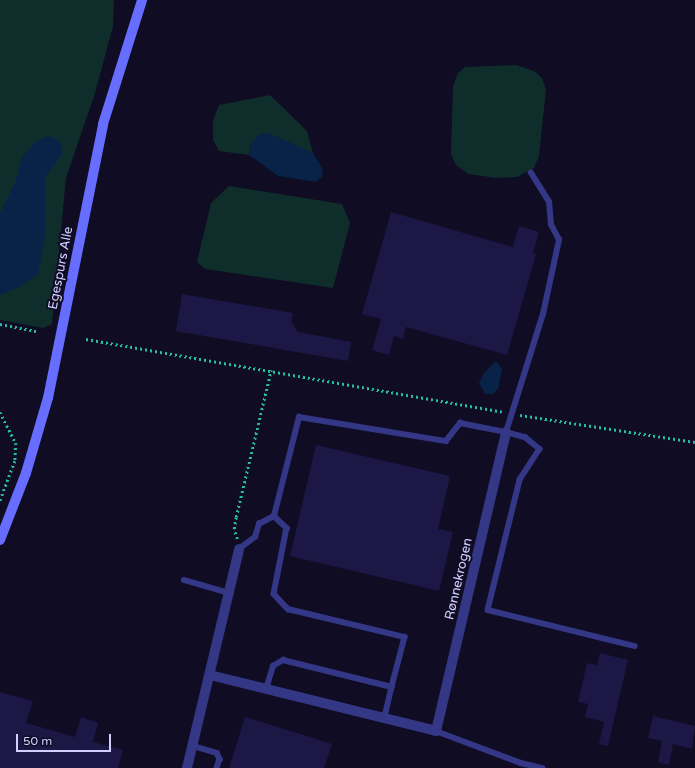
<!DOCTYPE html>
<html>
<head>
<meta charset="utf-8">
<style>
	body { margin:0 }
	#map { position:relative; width:695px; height:768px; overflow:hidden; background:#0f0c24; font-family:"Varela Round",sans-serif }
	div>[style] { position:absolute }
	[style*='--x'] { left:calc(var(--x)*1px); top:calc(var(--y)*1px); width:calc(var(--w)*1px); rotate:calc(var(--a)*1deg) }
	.green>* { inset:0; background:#0f2e2b }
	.water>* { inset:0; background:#082347 }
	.building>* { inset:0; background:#1d1746 }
	.path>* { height:2.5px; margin-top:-1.25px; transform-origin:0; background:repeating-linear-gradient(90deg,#26bca9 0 2px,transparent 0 5px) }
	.lane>* { height:5.5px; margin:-2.75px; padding:0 2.75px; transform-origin:2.75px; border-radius:2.75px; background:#343786 }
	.street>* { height:10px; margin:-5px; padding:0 5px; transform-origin:5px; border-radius:5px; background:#343786 }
	.secondary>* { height:10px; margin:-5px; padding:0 5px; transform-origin:5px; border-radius:5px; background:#666dff }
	span { translate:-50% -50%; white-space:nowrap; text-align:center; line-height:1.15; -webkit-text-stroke:4px #0f0c24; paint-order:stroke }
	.street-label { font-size:13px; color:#d1cfff }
	.scale { position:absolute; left:16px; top:734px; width:95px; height:18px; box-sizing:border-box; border:2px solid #d1cfff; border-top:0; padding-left:5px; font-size:12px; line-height:14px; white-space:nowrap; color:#d1cfff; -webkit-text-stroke:3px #0f0c24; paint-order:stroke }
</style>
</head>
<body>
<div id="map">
	<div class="green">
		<i style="clip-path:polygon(0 0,114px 0,113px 26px,95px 93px,66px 178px,52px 324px,43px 328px,0 320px)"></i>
		<i style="clip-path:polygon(516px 65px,534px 71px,542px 78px,546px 89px,539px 156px,534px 168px,517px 177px,497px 178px,468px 174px,456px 165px,451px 154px,453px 86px,458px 73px,465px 67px)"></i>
		<i style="clip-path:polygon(270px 95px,307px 131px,313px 153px,251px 144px,249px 155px,219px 151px,213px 140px,213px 121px,219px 105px)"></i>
		<i style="clip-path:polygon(229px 186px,342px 204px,350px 223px,333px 288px,205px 269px,197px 262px,211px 203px)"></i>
	</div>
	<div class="water">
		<i style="clip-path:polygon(269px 133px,313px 153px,322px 168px,323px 176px,316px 182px,278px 176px,249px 155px,251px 144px,259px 134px)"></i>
		<i style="clip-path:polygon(49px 136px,60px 141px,63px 153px,45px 177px,45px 236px,38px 274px,21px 286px,0 295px,0 213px,15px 183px,22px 158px,35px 142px)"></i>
		<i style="clip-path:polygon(496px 361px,502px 369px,498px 389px,493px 394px,485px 394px,479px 383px,484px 373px)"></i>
	</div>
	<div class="building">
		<i style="clip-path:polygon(391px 212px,513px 247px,519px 226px,539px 232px,533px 253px,536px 254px,507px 355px,406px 327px,403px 339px,394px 336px,389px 355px,372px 350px,381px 319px,362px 314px)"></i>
		<i style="clip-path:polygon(182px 294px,293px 313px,291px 322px,298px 332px,351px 342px,348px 361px,176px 331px)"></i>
		<i style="clip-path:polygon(316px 445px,450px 476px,438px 529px,453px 532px,439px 591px,290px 556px)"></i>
		<i style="clip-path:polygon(600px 653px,628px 660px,608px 746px,599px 744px,604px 722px,585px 717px,588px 704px,578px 702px,587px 663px,597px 665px)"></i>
		<i style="clip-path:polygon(0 692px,33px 701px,26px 723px,75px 737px,81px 717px,98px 723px,93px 742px,123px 750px,118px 768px,0 768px)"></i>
		<i style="clip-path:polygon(653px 716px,695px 726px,692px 749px,673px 744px,669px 765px,658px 762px,662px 741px,648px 738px)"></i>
		<i style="clip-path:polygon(245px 717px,332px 744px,324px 768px,229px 768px)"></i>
	</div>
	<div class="path">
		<i style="--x:0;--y:324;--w:38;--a:11"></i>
		<i style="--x:86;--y:339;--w:423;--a:9.9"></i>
		<i style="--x:0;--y:412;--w:35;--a:63"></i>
		<i style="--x:16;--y:443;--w:18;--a:93"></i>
		<i style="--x:15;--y:461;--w:43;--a:110.6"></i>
		<i style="--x:520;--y:415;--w:177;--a:8.8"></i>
		<i style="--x:237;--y:539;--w:10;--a:-107"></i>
		<i style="--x:234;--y:529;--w:12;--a:-81"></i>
		<i style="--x:236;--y:517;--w:151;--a:-76.6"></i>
	</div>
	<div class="lane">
		<i style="--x:506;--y:432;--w:124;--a:-72.6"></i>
		<i style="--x:543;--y:314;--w:76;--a:-77.8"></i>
		<i style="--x:559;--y:240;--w:17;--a:-118"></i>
		<i style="--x:551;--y:225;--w:23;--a:-95"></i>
		<i style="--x:549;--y:202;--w:34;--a:-122"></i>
		<i style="--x:274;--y:516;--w:18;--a:43"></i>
		<i style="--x:287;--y:528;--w:67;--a:101.1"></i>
		<i style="--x:274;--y:594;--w:21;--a:47"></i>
		<i style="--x:288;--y:609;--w:120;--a:13.5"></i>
		<i style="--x:405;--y:637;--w:52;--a:104.6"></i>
		<i style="--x:239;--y:549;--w:20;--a:-37"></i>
		<i style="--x:255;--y:537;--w:14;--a:-73"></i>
		<i style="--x:259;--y:524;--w:17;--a:-28"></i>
		<i style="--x:274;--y:516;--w:102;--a:-75.8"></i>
		<i style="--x:299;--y:417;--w:149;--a:9.3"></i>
		<i style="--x:446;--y:441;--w:23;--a:-52"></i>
		<i style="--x:460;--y:423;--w:47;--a:11.1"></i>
		<i style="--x:506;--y:432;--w:20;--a:15"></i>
		<i style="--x:525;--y:437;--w:19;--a:39"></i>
		<i style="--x:540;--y:449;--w:37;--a:123"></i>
		<i style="--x:520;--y:480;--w:134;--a:103.8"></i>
		<i style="--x:488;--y:610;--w:151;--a:13.8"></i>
		<i style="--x:184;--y:580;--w:47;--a:16.1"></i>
		<i style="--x:266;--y:689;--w:24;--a:-73"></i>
		<i style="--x:273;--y:666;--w:12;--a:-31"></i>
		<i style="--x:283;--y:660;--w:112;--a:13.9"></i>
		<i style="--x:392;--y:687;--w:31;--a:103"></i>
		<i style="--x:436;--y:731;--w:91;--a:20.6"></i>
		<i style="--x:521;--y:763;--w:22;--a:13"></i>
		<i style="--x:193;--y:746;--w:25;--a:16"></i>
		<i style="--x:217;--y:753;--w:7;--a:63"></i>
		<i style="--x:220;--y:759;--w:9;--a:108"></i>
	</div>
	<div class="street">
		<i style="--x:210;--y:675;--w:233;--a:13.9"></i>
		<i style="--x:436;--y:731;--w:307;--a:-76.8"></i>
		<i style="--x:187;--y:768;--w:225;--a:-76.6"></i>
	</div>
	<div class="secondary">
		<i style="--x:0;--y:540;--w:72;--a:-68.8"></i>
		<i style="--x:26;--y:473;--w:78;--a:-73.7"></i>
		<i style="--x:48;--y:398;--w:279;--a:-78.6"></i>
		<i style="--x:103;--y:124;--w:130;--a:-72.5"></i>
	</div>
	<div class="street-label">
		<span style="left:61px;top:268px;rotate:-79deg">Egespurs Alle</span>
		<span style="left:459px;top:579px;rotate:-77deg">Rønnekrogen</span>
	</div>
	<div class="scale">50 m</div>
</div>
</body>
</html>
